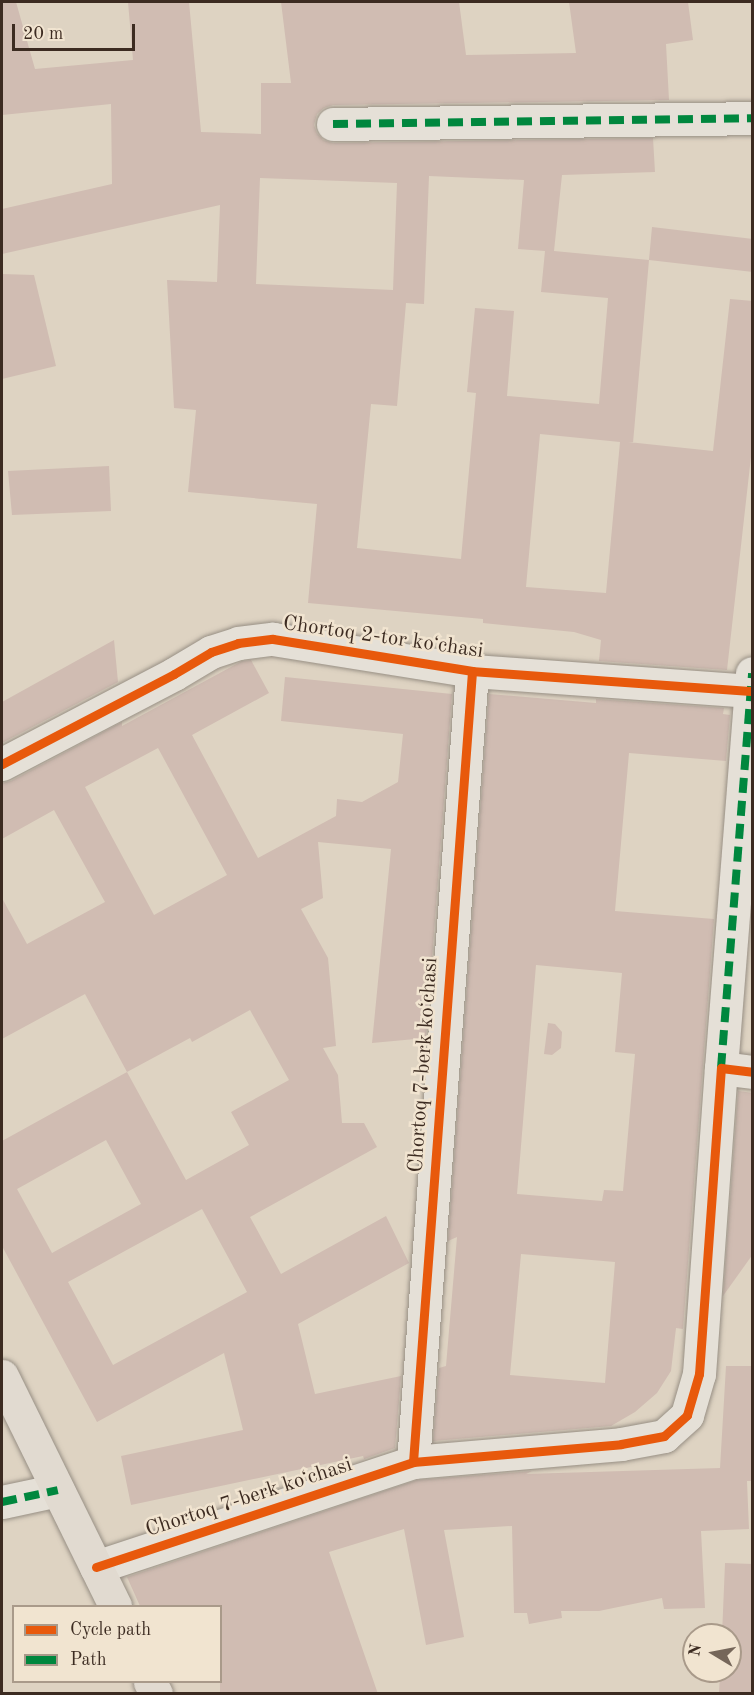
<!DOCTYPE html>
<html>
<head>
<meta charset="utf-8">
<style>
	body { margin:0 }
	#map { position:relative; width:754px; height:1695px; overflow:hidden; background:#ded3c2; font-family:"Old Standard TT",serif }
	div>[style] { position:absolute }
	[style*='--x'] { left:calc(var(--x)*1px); top:calc(var(--y)*1px); width:calc(var(--w)*1px); rotate:calc(var(--a)*1deg) }
	.building>* { inset:0; background:#d0bcb2 }
	.roads { filter:drop-shadow(0 0 2px #978f84) drop-shadow(0 0 2px #978f84) }
	.minor>* { height:33px; margin:-16.5px; padding:0 16.5px; transform-origin:16.5px; border-radius:16.5px; background:#e5e0d7 }
	.major>* { height:33px; margin:-16.5px; padding:0 16.5px; transform-origin:16.5px; border-radius:16.5px; background:#e1dad0 }
	.quiet>* { height:8px; margin-top:-4px; transform-origin:0; background:repeating-linear-gradient(90deg,#00873e 0 15px,transparent 0 23px) }
	.cycleway>* { height:9px; margin:-4.5px; padding:0 4.5px; transform-origin:4.5px; border-radius:4.5px; background:#e8590c }
	span { translate:-50% -50%; white-space:nowrap; text-align:center; line-height:1.15; -webkit-text-stroke:5px #f1e4d0; paint-order:stroke }
	.street-label { font-size:21px; color:#3c2b21 }
	.frame { position:absolute; inset:0; border:3px solid #3c2b21; pointer-events:none }
	.legend { position:absolute; left:12px; top:1605px; width:210px; height:78px; box-sizing:border-box; background:#f1e4d0; border:2px solid #a99a8a; margin:0; padding:8px 10px; list-style:none; font-size:18px; color:#3c2b21 }
	.legend li { display:flex; align-items:center; gap:12px; height:30px }
	.legend b { width:30px; border:2px solid #a99a8a }
	.north { position:absolute; left:682px; top:1623px; width:60px; height:60px; box-sizing:border-box; background:#f1e4d0; border:2px solid #a99a8a; border-radius:50%; rotate:280deg; font-size:16px; font-weight:700; line-height:24px; text-align:center; color:#3c2b21 }
	.north::after { content:''; display:block; margin:auto; width:21px; height:27px; background:#756659; clip-path:polygon(50% 0,100% 100%,50% 72%,0 100%) }
	.scale { position:absolute; left:12px; top:24px; width:123px; height:27px; box-sizing:border-box; border:3px solid #3c2b21; border-top:0; padding-left:8px; font-size:18px; line-height:21px; white-space:nowrap; color:#3c2b21; -webkit-text-stroke:4px #f1e4d0; paint-order:stroke }
</style>
</head>
<body>
<div id="map">
	<div class="building">
		<i style="clip-path:polygon(evenodd,2px 2px,16px 2px,35px 69px,133px 60px,128px 2px,189px 2px,201px 132px,261px 134px,261px 83px,291px 83px,281px 2px,459px 2px,466px 55px,576px 53px,569px 2px,688px 2px,693px 40px,666px 44px,669px 100px,333px 105px,324px 108px,317px 114px,314px 125px,317px 133px,323px 140px,333px 143px,653px 138px,655px 172px,562px 175px,554px 251px,649px 260px,633px 443px,628px 442px,713px 451px,730px 299px,753px 301px,753px 439px,727px 670px,599px 661px,601px 640px,574px 632px,483px 623px,483px 619px,308px 603px,317px 504px,188px 492px,196px 410px,174px 408px,167px 280px,217px 282px,220px 205px,2px 254px,2px 209px,112px 184px,111px 104px,2px 115px,2px 2px,429px 176px,524px 180px,518px 249px,545px 251px,541px 292px,608px 298px,599px 404px,507px 396px,514px 311px,475px 308px,467px 392px,476px 393px,461px 559px,357px 548px,371px 404px,397px 406px,406px 303px,424px 304px,429px 176px,2px 2px,260px 178px,397px 183px,393px 290px,256px 284px,260px 178px,2px 2px,540px 434px,620px 442px,606px 593px,526px 587px,540px 434px)"></i>
		<i style="clip-path:polygon(652px 227px,753px 239px,753px 272px,649px 260px)"></i>
		<i style="clip-path:polygon(2px 274px,34px 275px,56px 366px,2px 379px)"></i>
		<i style="clip-path:polygon(109px 466px,111px 511px,12px 515px,8px 471px)"></i>
		<i style="clip-path:polygon(114px 640px,118px 682px,2px 743px,2px 702px)"></i>
		<i style="clip-path:polygon(evenodd,251px 660px,269px 693px,192px 735px,258px 858px,336px 816px,337px 799px,362px 802px,398px 782px,403px 734px,281px 721px,285px 677px,452px 694px,426px 1038px,372px 1043px,391px 849px,318px 842px,323px 898px,301px 909px,328px 958px,336px 1046px,323px 1048px,338px 1075px,342px 1123px,364px 1123px,377px 1147px,250px 1217px,281px 1274px,386px 1216px,409px 1263px,298px 1324px,315px 1394px,401px 1376px,395px 1448px,364px 1459px,363px 1456px,131px 1505px,121px 1456px,243px 1430px,224px 1353px,97px 1422px,2px 1246px,2px 1141px,127px 1072px,85px 994px,2px 1039px,2px 898px,27px 944px,105px 902px,54px 810px,2px 839px,2px 783px,11px 781px,122px 722px,122px 726px,242px 661px,251px 660px,158px 748px,227px 875px,154px 915px,85px 787px,158px 748px,251px 660px,250px 1010px,289px 1080px,231px 1112px,249px 1145px,186px 1180px,127px 1072px,190px 1038px,192px 1042px,250px 1010px,251px 660px,106px 1140px,141px 1204px,52px 1253px,17px 1189px,106px 1140px,251px 660px,202px 1209px,247px 1292px,113px 1365px,68px 1282px,202px 1209px)"></i>
		<i style="clip-path:polygon(evenodd,489px 694px,596px 703px,596px 699px,724px 708px,723px 714px,730px 715px,726px 761px,629px 753px,615px 911px,714px 919px,683px 1329px,676px 1328px,671px 1371px,657px 1393px,635px 1412px,611px 1426px,433px 1441px,439px 1368px,446px 1366px,457px 1237px,448px 1241px,489px 694px,536px 965px,622px 973px,615px 1052px,635px 1054px,623px 1191px,604px 1190px,602px 1201px,517px 1194px,536px 965px,489px 694px,521px 1254px,615px 1262px,605px 1383px,510px 1375px,521px 1254px)"></i>
		<i style="clip-path:polygon(548px 1023px,555px 1024px,562px 1032px,561px 1048px,552px 1055px,544px 1054px)"></i>
		<i style="clip-path:polygon(738px 1091px,753px 1093px,753px 1254px,723px 1296px)"></i>
		<i style="clip-path:polygon(726px 1366px,753px 1366px,753px 1481px,747px 1481px,749px 1529px,701px 1531px,705px 1608px,664px 1609px,662px 1598px,599px 1611px,561px 1611px,562px 1618px,529px 1624px,527px 1613px,514px 1613px,512px 1526px,444px 1530px,464px 1637px,426px 1645px,404px 1529px,329px 1552px,378px 1694px,220px 1694px,220px 1606px,140px 1606px,127px 1577px,417px 1480px,532px 1471px,526px 1474px,720px 1468px)"></i>
		<i style="clip-path:polygon(725px 1563px,753px 1564px,753px 1694px,719px 1694px,720px 1671px,730px 1671px,730px 1635px,722px 1635px)"></i>
	</div>
	<div class="roads">
		<div class="minor">
			<i style="--x:333;--y:124;--w:419;--a:-0.8"></i>
			<i style="--x:2;--y:764;--w:194;--a:-27.6"></i>
			<i style="--x:174;--y:674;--w:43;--a:-30.7"></i>
			<i style="--x:211;--y:652;--w:28;--a:-18"></i>
			<i style="--x:238;--y:643;--w:35;--a:-7"></i>
			<i style="--x:273;--y:639;--w:202;--a:9.1"></i>
			<i style="--x:472;--y:671;--w:281;--a:4.1"></i>
			<i style="--x:721;--y:1068;--w:396;--a:-85.5"></i>
			<i style="--x:413;--y:1462;--w:793;--a:-85.73"></i>
			<i style="--x:2;--y:1502;--w:57;--a:-12.1"></i>
			<i style="--x:96;--y:1567;--w:334;--a:-18.3"></i>
			<i style="--x:413;--y:1462;--w:209;--a:-4.9"></i>
			<i style="--x:621;--y:1444;--w:44;--a:-10.5"></i>
			<i style="--x:664;--y:1436;--w:31;--a:-42"></i>
			<i style="--x:687;--y:1415;--w:43;--a:-73.7"></i>
			<i style="--x:699;--y:1374;--w:307;--a:-85.9"></i>
			<i style="--x:721;--y:1068;--w:31;--a:7"></i>
		</div>
		<div class="major">
			<i style="--x:2;--y:1376;--w:256;--a:63.8"></i>
			<i style="--x:150;--y:1682;--w:13;--a:63"></i>
		</div>
	</div>
	<div class="quiet">
		<i style="--x:333;--y:124;--w:419;--a:-0.8"></i>
		<i style="--x:721;--y:1068;--w:396;--a:-85.5"></i>
		<i style="--x:2;--y:1502;--w:57;--a:-12.1"></i>
	</div>
	<div class="cycleway">
		<i style="--x:2;--y:764;--w:194;--a:-27.6"></i>
		<i style="--x:174;--y:674;--w:43;--a:-30.7"></i>
		<i style="--x:211;--y:652;--w:28;--a:-18"></i>
		<i style="--x:238;--y:643;--w:35;--a:-7"></i>
		<i style="--x:273;--y:639;--w:202;--a:9.1"></i>
		<i style="--x:472;--y:671;--w:281;--a:4.1"></i>
		<i style="--x:413;--y:1462;--w:793;--a:-85.73"></i>
		<i style="--x:96;--y:1567;--w:334;--a:-18.3"></i>
		<i style="--x:413;--y:1462;--w:209;--a:-4.9"></i>
		<i style="--x:621;--y:1444;--w:44;--a:-10.5"></i>
		<i style="--x:664;--y:1436;--w:31;--a:-42"></i>
		<i style="--x:687;--y:1415;--w:43;--a:-73.7"></i>
		<i style="--x:699;--y:1374;--w:307;--a:-85.9"></i>
		<i style="--x:721;--y:1068;--w:31;--a:7"></i>
	</div>
	<div class="street-label">
		<span style="left:383px;top:638px;rotate:8deg">Chortoq 2-tor koʻchasi</span>
		<span style="left:424px;top:1065px;rotate:-86deg">Chortoq 7-berk koʻchasi</span>
		<span style="left:249px;top:1498px;rotate:-18deg">Chortoq 7-berk koʻchasi</span>
	</div>
	<div class="frame"></div>
	<ul class="legend">
	<li><b style="height:8px;background:#e8590c"></b>Cycle path</li>
	<li><b style="height:8px;background:#00873e"></b>Path</li>
	</ul>
	<div class="north">N</div>
	<div class="scale">20 m</div>
</div>
</body>
</html>
